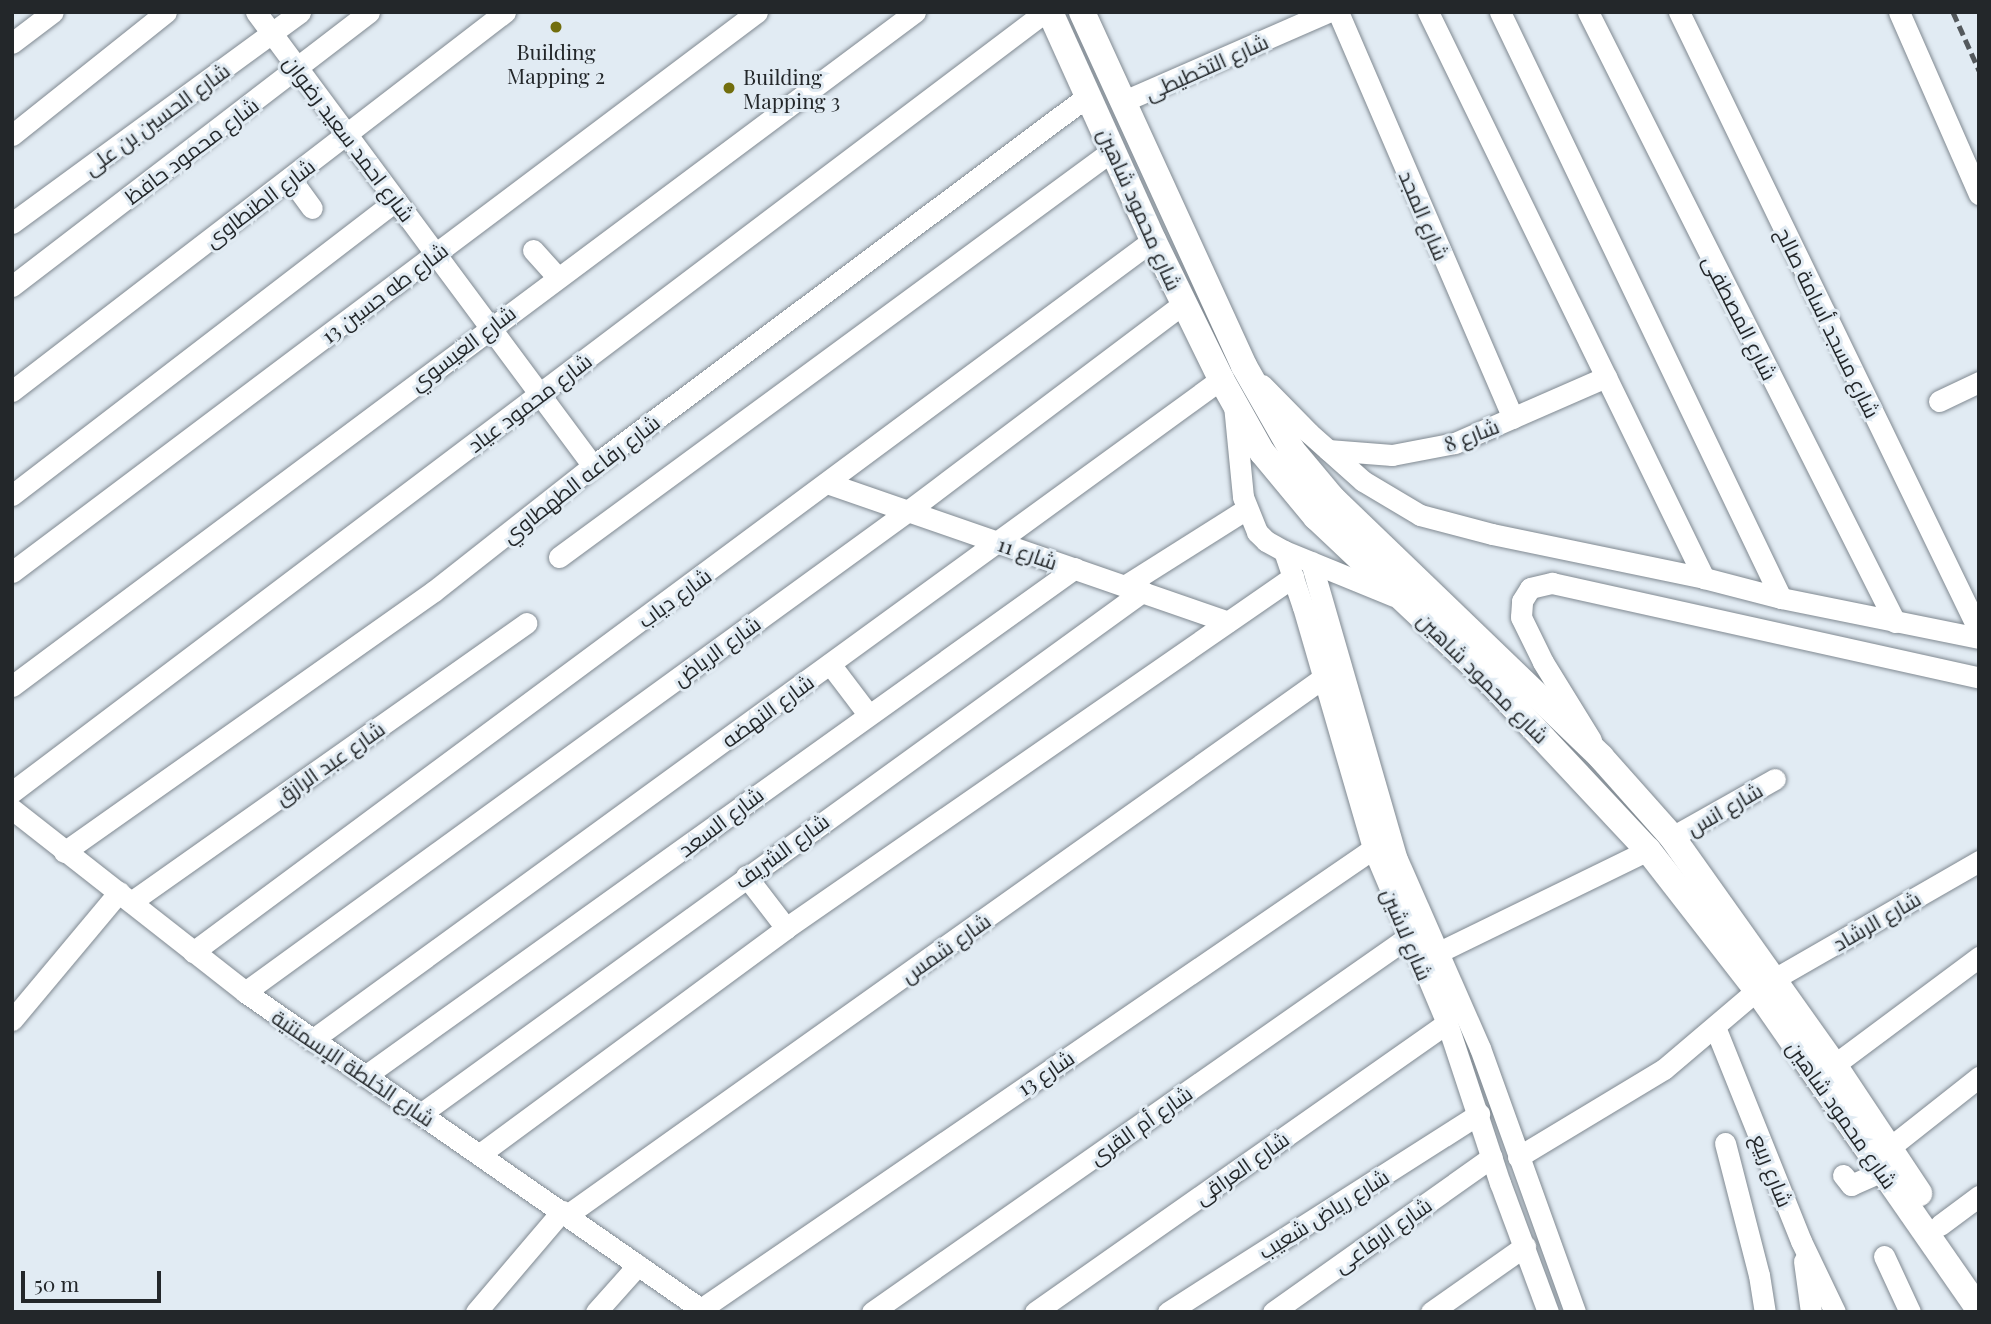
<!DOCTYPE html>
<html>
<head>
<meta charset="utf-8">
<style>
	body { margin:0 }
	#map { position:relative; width:1991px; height:1324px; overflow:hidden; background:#e1ebf3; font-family:"Playfair Display",Cairo,serif }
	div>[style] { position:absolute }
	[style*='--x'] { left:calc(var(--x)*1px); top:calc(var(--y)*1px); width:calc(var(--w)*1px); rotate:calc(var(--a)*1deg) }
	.roads { filter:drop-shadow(0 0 2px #808991) drop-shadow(0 0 2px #808991) }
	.minor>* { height:21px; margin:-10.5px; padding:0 10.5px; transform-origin:10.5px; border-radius:10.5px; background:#fff }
	.major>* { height:26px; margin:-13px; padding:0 13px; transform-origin:13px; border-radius:13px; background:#fff }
	.rail>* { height:5px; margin-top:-2.5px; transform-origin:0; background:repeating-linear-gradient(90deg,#54595d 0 10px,transparent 0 15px) }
	.dots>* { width:19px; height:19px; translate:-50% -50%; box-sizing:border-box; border:4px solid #e1ebf3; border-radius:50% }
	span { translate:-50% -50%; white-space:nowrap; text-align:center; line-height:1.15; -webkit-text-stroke:6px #e1ebf3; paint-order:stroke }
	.poi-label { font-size:21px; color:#23272a }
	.left { translate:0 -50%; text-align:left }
	.street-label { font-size:21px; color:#23272a }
	.frame { position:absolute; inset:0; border:14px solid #23272a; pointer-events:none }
	.scale { position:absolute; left:21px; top:1271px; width:140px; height:32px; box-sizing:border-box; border:4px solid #23272a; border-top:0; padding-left:9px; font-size:21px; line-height:24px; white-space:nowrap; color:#23272a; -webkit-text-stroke:5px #e1ebf3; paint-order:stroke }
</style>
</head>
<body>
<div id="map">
	<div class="roads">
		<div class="minor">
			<i style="--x:256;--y:12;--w:565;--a:53.41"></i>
			<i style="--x:1338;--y:12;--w:442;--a:66.7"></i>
			<i style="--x:1428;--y:12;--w:630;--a:64"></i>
			<i style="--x:1500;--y:12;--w:650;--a:64.38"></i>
			<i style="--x:1588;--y:12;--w:683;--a:63.28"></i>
			<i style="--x:1679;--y:12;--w:688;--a:64.14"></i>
			<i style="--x:1899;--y:12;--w:199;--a:66.3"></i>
			<i style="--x:12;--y:43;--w:51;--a:-37.1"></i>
			<i style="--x:1122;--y:102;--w:225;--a:-23.6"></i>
			<i style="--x:12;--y:135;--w:197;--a:-38.6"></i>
			<i style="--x:290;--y:178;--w:37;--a:54"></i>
			<i style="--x:12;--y:223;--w:357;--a:-36.2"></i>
			<i style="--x:533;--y:250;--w:36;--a:48"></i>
			<i style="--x:12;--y:286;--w:450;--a:-37.5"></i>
			<i style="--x:1262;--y:385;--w:67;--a:45.6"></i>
			<i style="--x:1309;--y:433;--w:72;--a:41.6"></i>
			<i style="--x:1363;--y:481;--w:66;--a:30.8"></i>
			<i style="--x:1420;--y:515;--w:74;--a:14.8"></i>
			<i style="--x:1492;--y:534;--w:217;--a:11.7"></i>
			<i style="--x:1704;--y:578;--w:80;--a:14.6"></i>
			<i style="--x:1781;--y:598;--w:202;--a:11.4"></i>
			<i style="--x:12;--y:391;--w:622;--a:-37.55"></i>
			<i style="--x:1939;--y:401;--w:44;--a:-25.4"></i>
			<i style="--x:1234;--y:405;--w:92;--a:84.4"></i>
			<i style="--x:1243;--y:497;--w:38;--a:68"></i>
			<i style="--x:1257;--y:532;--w:13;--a:45"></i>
			<i style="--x:1266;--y:541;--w:21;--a:29"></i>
			<i style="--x:1284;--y:551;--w:119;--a:22.2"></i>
			<i style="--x:1328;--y:450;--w:64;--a:4.5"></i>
			<i style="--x:1392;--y:455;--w:64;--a:-10.8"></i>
			<i style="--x:1455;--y:443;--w:165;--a:-23.6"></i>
			<i style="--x:827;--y:483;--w:424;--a:19.1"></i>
			<i style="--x:12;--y:495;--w:484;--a:-37.5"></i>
			<i style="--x:1284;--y:551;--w:59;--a:71.3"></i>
			<i style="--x:1303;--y:607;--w:251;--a:73.8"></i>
			<i style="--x:1373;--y:848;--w:190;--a:67.1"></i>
			<i style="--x:1447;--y:1023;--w:169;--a:71.7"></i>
			<i style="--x:1500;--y:1183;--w:138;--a:69.6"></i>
			<i style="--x:559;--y:557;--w:687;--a:-36.3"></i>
			<i style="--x:1311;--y:562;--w:309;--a:73.9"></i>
			<i style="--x:1397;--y:859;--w:206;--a:66.3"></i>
			<i style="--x:1480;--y:1048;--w:281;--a:70.2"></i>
			<i style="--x:12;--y:572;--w:932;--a:-36.93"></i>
			<i style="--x:1126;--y:585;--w:142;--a:-32.3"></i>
			<i style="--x:830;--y:664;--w:63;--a:52.8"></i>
			<i style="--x:12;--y:686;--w:1127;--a:-36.74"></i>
			<i style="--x:1591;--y:740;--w:92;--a:-121.6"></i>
			<i style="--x:1543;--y:662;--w:50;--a:-116.1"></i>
			<i style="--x:1521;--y:617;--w:16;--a:-86"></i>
			<i style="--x:1522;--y:601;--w:15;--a:-58"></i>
			<i style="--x:1530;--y:588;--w:23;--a:-13"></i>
			<i style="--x:1552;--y:583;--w:437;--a:12.5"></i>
			<i style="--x:12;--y:792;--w:1294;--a:-37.06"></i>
			<i style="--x:12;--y:809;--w:296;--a:38.1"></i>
			<i style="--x:245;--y:992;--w:560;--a:34.82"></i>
			<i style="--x:1672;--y:837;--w:118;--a:-29.4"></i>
			<i style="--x:64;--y:852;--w:453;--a:-35.2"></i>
			<i style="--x:434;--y:591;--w:202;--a:-38.2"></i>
			<i style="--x:593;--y:466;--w:619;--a:-36.8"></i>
			<i style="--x:746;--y:876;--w:66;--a:52.4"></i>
			<i style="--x:131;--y:902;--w:484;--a:-35.2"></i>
			<i style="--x:193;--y:952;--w:1195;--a:-36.56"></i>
			<i style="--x:1437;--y:953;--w:235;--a:-26"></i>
			<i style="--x:1774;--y:979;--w:237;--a:-29.9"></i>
			<i style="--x:245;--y:992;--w:819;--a:-35.96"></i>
			<i style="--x:908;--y:511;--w:346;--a:-37"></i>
			<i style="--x:12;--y:1020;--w:167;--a:-50.1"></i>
			<i style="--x:1715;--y:1027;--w:231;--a:68.1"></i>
			<i style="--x:1801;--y:1241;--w:79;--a:64.4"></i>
			<i style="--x:312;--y:1040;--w:1124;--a:-36.02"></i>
			<i style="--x:1834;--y:1065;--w:181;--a:-36.7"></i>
			<i style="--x:365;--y:1076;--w:873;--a:-35.58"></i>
			<i style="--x:422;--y:1113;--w:890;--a:-35.9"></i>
			<i style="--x:1725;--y:1143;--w:136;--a:75.6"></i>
			<i style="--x:1759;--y:1275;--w:37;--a:81"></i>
			<i style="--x:1889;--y:1148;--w:115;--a:-38.3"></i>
			<i style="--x:480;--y:1154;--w:380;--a:-36.4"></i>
			<i style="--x:786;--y:928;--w:617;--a:-34.7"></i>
			<i style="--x:1518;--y:1157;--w:170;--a:-31.1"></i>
			<i style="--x:1664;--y:1069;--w:122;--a:-40.3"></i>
			<i style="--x:1843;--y:1175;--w:13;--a:51"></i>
			<i style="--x:1851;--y:1185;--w:34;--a:-24"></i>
			<i style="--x:567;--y:1215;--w:927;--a:-35.39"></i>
			<i style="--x:1940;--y:1225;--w:49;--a:-36.6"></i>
			<i style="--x:1884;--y:1256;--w:62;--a:65.1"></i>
			<i style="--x:1804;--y:1261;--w:51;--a:82.2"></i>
			<i style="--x:701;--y:1309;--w:835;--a:-34.41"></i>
			<i style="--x:476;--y:1312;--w:133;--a:-49.6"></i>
			<i style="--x:596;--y:1312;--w:63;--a:-48.2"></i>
			<i style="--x:872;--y:1312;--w:654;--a:-34.98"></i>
			<i style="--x:1035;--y:1312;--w:503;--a:-35.05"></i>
			<i style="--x:1168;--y:1312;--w:369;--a:-32.5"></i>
			<i style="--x:1273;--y:1312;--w:268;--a:-35.3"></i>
			<i style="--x:1431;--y:1312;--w:115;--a:-35.1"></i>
		</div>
		<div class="major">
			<i style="--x:1050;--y:12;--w:250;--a:65.7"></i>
			<i style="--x:1153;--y:240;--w:155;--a:63.9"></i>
			<i style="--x:1221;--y:379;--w:84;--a:60.7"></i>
			<i style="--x:1262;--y:452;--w:85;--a:50.3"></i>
			<i style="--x:1316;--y:517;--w:232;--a:43.3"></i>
			<i style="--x:1485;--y:676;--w:238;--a:46.9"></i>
			<i style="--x:1648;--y:850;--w:177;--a:52.1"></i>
			<i style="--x:1757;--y:990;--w:389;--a:55.2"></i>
			<i style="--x:1082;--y:12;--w:389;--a:65.4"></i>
			<i style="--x:1244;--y:366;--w:97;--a:60.3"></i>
			<i style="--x:1292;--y:450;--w:64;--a:50.1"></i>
			<i style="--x:1333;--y:499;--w:372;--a:43.9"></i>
			<i style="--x:1601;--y:757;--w:107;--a:48.4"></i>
			<i style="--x:1672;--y:837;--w:280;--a:54.6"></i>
			<i style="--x:1834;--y:1065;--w:154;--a:56.4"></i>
		</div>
	</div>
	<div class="rail">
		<i style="--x:1953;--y:12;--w:64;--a:65.9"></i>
	</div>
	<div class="dots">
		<i style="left:556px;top:27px;background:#726e0d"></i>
		<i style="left:729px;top:88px;background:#726e0d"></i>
	</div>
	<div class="poi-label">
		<span style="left:556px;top:63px">Building<br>Mapping 2</span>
		<span class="left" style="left:743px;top:88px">Building<br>Mapping 3</span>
	</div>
	<div class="street-label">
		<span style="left:1206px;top:66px;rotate:-24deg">شارع التخطيطى</span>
		<span style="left:156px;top:118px;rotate:-36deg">شارع الحسين بن على</span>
		<span style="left:350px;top:138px;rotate:53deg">شارع احمد سعيد رضوان</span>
		<span style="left:191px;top:150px;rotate:-37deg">شارع محمود حافظ</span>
		<span style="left:259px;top:202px;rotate:-37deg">شارع الطنطاوى</span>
		<span style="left:1141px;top:209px;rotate:66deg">شارع محمود شاهين</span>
		<span style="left:1425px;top:215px;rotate:67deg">شارع المجد</span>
		<span style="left:384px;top:292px;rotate:-37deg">شارع طه حسين 13</span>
		<span style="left:1741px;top:317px;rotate:63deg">شارع المصطفى</span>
		<span style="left:1829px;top:322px;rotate:64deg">شارع مسجد أسامة صالح</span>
		<span style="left:462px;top:347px;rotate:-37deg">شارع العيسوي</span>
		<span style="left:529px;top:402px;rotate:-37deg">شارع محمود عياد</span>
		<span style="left:1471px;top:434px;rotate:-21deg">شارع 8</span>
		<span style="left:580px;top:478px;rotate:-38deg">شارع رفاعه الطهطاوي</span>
		<span style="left:1028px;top:552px;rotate:19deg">شارع 11</span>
		<span style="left:674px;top:597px;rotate:-36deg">شارع دياب</span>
		<span style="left:716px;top:650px;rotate:-36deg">شارع الرياض</span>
		<span style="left:1484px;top:677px;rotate:45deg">شارع محمود شاهين</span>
		<span style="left:767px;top:710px;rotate:-36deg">شارع النهضه</span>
		<span style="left:329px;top:762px;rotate:-35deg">شارع عبد الرازق</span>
		<span style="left:1724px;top:808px;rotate:-30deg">شارع انس</span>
		<span style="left:720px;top:821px;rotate:-37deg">شارع السعد</span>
		<span style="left:781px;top:850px;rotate:-36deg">شارع الشريف</span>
		<span style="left:1876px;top:920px;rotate:-30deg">شارع الرشاد</span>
		<span style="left:1408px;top:934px;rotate:67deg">شارع لاشين</span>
		<span style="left:945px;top:947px;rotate:-35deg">شارع شمس</span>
		<span style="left:354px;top:1067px;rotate:34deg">شارع الخلطة الإسمنتية</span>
		<span style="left:1045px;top:1072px;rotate:-34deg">شارع 13</span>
		<span style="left:1843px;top:1114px;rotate:55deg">شارع محمود شاهين</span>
		<span style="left:1140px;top:1124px;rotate:-35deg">شارع أم القرى</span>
		<span style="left:1241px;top:1167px;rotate:-35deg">شارع العراقى</span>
		<span style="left:1773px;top:1170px;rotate:68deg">شارع ربيع</span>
		<span style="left:1323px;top:1213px;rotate:-32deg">شارع رياض شعيب</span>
		<span style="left:1382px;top:1234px;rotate:-35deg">شارع الرفاعى</span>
	</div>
	<div class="frame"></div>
	<div class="scale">50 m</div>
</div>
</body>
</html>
